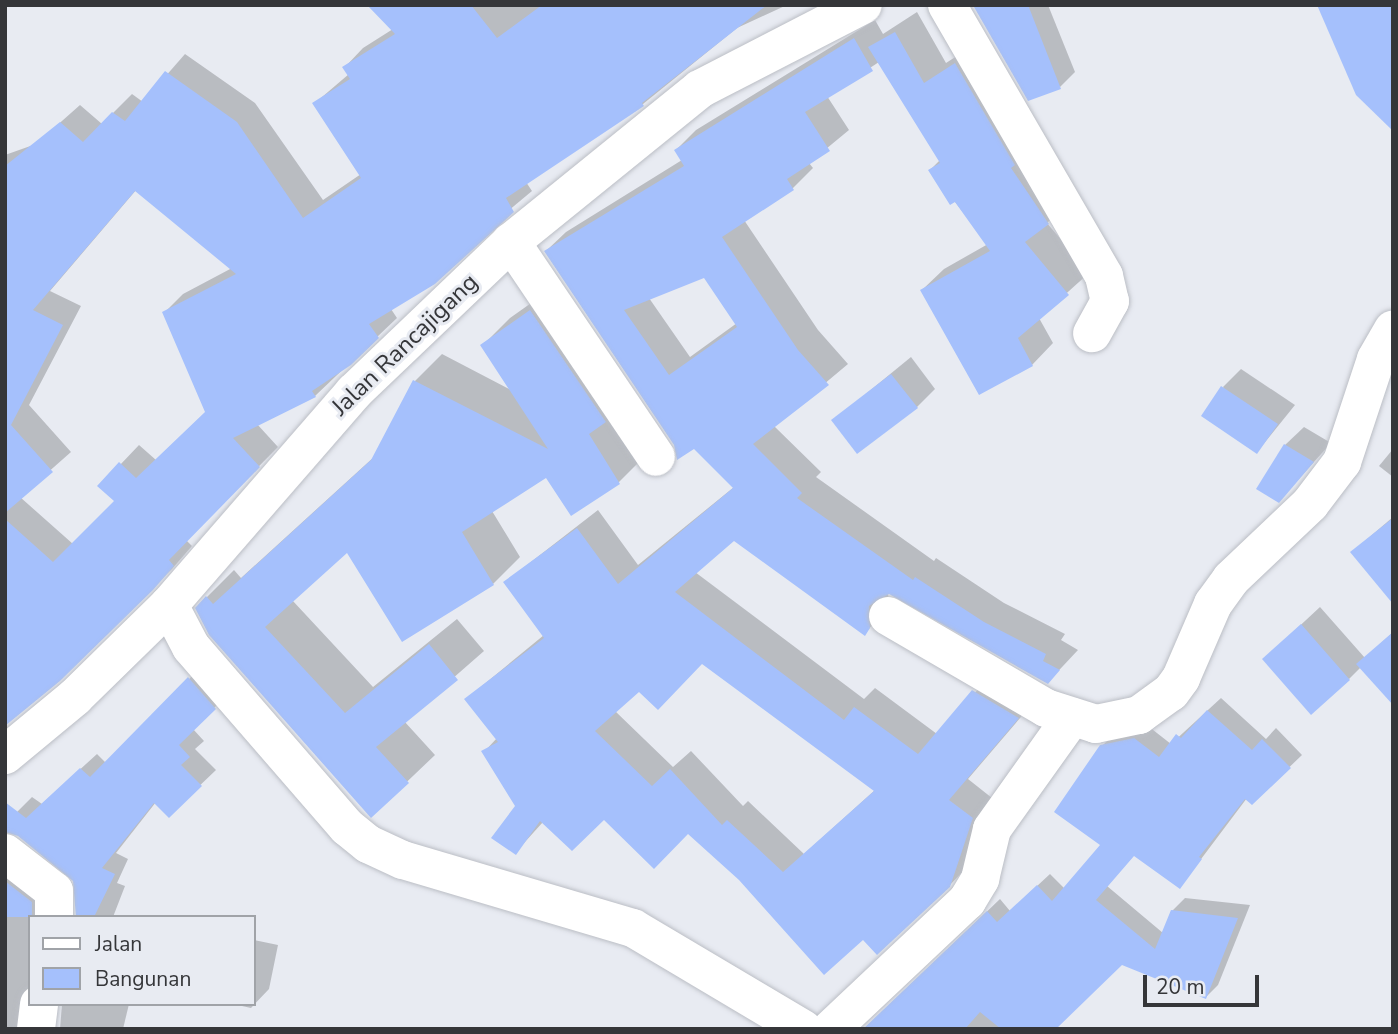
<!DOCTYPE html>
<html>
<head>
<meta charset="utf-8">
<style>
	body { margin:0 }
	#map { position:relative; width:1398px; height:1034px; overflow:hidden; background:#e8ebf2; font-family:"Nunito Sans",sans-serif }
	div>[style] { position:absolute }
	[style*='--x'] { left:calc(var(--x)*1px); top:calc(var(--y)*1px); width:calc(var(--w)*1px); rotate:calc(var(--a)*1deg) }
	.shadow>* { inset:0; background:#0003 }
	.building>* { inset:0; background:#a5c0fc }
	.roads { filter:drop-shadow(0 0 2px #bbbec5) drop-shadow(0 0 2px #bbbec5) }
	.street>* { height:38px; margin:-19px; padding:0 19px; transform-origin:19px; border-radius:19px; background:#fff }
	.secondary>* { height:38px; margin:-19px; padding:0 19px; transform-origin:19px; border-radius:19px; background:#fff }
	span { translate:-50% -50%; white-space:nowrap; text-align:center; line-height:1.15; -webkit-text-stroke:6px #e8ebf2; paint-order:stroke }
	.street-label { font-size:24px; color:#353639 }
	.frame { position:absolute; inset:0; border:7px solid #353639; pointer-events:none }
	.legend { position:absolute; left:28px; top:915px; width:228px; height:91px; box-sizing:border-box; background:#e8ebf2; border:2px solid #a0a3a8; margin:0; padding:9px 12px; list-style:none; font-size:21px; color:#353639 }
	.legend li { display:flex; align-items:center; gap:14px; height:35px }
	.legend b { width:35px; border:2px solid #a0a3a8 }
	.scale { position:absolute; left:1143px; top:975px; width:116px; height:32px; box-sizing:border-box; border:4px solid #353639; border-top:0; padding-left:9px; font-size:21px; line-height:24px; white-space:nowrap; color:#353639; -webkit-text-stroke:5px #e8ebf2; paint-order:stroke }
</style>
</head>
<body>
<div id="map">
	<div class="shadow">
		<i style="clip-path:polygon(evenodd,370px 5px,787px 5px,737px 28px,643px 104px,526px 182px,532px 191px,391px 309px,397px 318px,315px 396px,257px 424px,278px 447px,186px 540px,192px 546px,172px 569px,59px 679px,5px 724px,5px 155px,36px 144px,80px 105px,102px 124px,132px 94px,143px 102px,185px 54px,255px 103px,323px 200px,361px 174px,315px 103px,349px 74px,345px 67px,363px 48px,393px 29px,370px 5px,137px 189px,232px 268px,183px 294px,164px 313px,206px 412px,156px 460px,139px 445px,100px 486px,116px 501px,73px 544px,20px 497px,71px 452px,29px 405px,81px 306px,50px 291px,137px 189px)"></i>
		<i style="clip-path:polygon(978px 5px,1048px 5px,1075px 72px,1060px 87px)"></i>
		<i style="clip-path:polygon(evenodd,917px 12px,946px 63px,977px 43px,1069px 202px,1047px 223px,1089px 273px,1039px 318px,1053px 343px,1032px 365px,922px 290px,944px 269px,988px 244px,930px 170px,940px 160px,879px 62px,827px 96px,849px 130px,809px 163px,813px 168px,793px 188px,744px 220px,818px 330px,848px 364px,774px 426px,821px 472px,816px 477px,934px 561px,936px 558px,1004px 603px,1065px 634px,1061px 640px,1078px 650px,1048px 682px,888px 592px,889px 607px,865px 633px,734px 539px,695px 572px,864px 699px,875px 688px,937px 734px,994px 672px,1038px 697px,968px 779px,992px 798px,969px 865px,949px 886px,864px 938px,740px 879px,689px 832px,604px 817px,543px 822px,515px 853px,517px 806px,484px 752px,497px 738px,466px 699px,544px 635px,505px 582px,598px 510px,638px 565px,734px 487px,694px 446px,676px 444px,546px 251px,566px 232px,682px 160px,676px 150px,696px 130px,875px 20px,883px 34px,917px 12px,704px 275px,737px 323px,690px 357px,649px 298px,704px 275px,917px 12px,702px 662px,875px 790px,804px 854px,748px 801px,743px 806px,691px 751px,673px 767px,615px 711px,639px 689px,702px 662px)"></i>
		<i style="clip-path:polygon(558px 284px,646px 455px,619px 482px,571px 513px,547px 475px,492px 511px,520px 557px,493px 584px,348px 550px,292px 600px,373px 687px,457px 619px,484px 651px,404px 721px,435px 755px,371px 816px,211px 634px,207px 597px,234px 570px,241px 578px,375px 456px,415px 381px,442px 354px,511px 390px,483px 345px,510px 318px)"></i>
		<i style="clip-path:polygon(911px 357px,935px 389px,917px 407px,834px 420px)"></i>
		<i style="clip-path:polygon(1241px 369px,1295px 405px,1257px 452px,1223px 387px)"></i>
		<i style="clip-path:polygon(1304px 427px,1331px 443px,1279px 501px,1285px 445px)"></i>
		<i style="clip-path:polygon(1393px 449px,1393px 477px,1379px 466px)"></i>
		<i style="clip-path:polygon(1393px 517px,1393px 601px,1352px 552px)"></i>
		<i style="clip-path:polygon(1320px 607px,1365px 658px,1393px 632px,1393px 698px,1361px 667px,1349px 679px,1264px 659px)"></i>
		<i style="clip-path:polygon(204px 664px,229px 693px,193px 729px,204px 741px,195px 749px,216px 770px,169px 815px,156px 802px,116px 853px,128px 859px,117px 883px,125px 886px,113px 917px,77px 917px,75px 880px,17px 812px,32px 797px,42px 804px,97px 754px,106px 763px)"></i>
		<i style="clip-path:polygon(1221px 698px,1266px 739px,1276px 728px,1302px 755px,1252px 803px,1247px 798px,1180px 887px,1135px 854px,1107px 886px,1163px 933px,1172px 911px,1185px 898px,1250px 905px,1218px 985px,1206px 997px,1122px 963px,1054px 1029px,875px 1029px,883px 1011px,1000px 899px,1010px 911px,1050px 874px,1065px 889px,1103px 845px,1101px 747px,1115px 733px,1148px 726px,1171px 744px)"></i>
		<i style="clip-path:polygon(5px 854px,55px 917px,30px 917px,30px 1004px,37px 1029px,5px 1029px)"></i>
		<i style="clip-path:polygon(254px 940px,278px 945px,269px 989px,251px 1008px,233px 1004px,254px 1004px)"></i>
		<i style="clip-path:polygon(129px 1004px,123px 1029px,60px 1029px,62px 1004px)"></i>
	</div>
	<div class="building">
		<i style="clip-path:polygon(367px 5px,471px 5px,497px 38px,542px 5px,767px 5px,642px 103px,644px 106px,506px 198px,514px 212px,435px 284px,369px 324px,379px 338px,351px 365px,312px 391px,316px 397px,233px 438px,260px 467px,169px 560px,174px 566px,153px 590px,60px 681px,5px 726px,5px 519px,53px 562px,114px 501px,97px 486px,119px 462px,136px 478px,205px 412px,162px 312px,236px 274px,135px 191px,33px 310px,63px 325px,11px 425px,53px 472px,5px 513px,5px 166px,60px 122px,83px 142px,112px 112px,125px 121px,165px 71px,237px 122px,303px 218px,361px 178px,312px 103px,350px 79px,342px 67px,395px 34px)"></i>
		<i style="clip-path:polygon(978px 5px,1028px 5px,1061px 89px,1028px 101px,974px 7px)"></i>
		<i style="clip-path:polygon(1317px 5px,1393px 5px,1393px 131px,1356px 95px)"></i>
		<i style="clip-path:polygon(895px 32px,924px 83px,955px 63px,1015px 165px,1011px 168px,1049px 224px,1025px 242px,1069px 295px,1018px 338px,1033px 366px,979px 395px,920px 290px,990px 251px,955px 202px,950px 205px,928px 170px,940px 163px,868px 47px)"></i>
		<i style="clip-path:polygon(evenodd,854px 38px,873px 71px,805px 112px,830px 151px,787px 179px,794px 190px,722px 237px,798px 350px,829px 385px,753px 444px,802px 493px,797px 498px,913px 580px,915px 577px,984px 622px,1046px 654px,1043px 661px,1060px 670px,1048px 684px,889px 594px,869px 606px,870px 628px,865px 636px,734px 541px,675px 592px,844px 720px,854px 707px,918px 754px,972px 690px,1019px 718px,949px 800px,973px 818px,950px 887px,877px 955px,863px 940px,824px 975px,739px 880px,688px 834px,654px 869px,604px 820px,572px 851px,540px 821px,516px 855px,491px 838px,515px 806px,481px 751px,498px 742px,464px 699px,544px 638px,503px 582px,577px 528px,618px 584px,733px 488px,694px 449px,677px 460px,674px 445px,544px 251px,684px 166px,674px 150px,854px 38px,704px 278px,737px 327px,669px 375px,624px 310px,704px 278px,854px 38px,702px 664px,874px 791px,783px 872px,727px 820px,722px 825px,670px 769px,652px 786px,595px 731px,639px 692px,658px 710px,702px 664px)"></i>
		<i style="clip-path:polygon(530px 310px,606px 422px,589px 434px,620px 484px,571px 516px,546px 478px,462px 532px,494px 585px,402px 642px,347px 553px,265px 627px,345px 713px,429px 644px,458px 680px,376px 747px,409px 783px,371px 818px,209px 635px,195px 608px,206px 596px,213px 604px,371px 460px,413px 380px,548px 449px,480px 345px)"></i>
		<i style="clip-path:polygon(891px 374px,918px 408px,857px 454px,831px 420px)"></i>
		<i style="clip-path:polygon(1221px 386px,1278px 424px,1257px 454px,1201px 416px)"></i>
		<i style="clip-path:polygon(1284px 444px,1314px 462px,1279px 503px,1256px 489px)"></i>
		<i style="clip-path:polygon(1393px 518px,1393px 604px,1350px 552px)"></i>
		<i style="clip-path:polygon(1301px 624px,1350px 680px,1311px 715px,1262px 659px)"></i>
		<i style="clip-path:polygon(1393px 632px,1393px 705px,1356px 664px)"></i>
		<i style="clip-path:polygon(188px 677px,216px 709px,179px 745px,190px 757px,181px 765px,202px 786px,169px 818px,154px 803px,102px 868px,115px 874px,94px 917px,76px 917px,73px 881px,18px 836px,5px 832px,5px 802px,26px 818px,80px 768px,90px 777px)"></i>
		<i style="clip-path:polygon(1207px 710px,1252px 750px,1262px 739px,1291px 768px,1252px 805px,1245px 799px,1199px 857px,1202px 859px,1180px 889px,1134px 856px,1096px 900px,1155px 949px,1171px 910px,1238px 918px,1206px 999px,1122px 965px,1056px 1029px,1001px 1029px,980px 1012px,965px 1029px,863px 1029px,987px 911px,997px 922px,1037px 885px,1052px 901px,1100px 845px,1054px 812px,1100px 745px,1134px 738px,1159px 757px,1176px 734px,1181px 738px)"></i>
		<i style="clip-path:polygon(5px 881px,32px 902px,32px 917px,5px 917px)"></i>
	</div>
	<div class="roads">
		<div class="street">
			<i style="--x:947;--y:5;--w:313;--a:59.9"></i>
			<i style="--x:1104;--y:276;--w:26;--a:77"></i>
			<i style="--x:1110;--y:301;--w:37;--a:119"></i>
			<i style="--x:511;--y:242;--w:259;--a:56"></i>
			<i style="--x:169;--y:605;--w:47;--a:62.4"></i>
			<i style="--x:191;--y:647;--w:238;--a:49.1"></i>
			<i style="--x:347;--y:827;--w:27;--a:39"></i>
			<i style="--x:368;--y:844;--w:38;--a:25"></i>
			<i style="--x:403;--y:860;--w:240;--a:16.5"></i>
			<i style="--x:633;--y:928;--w:198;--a:30.7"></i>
			<i style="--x:888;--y:616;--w:183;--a:30.2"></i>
			<i style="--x:1046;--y:708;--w:52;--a:17.7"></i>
			<i style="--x:1096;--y:724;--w:44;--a:-11.8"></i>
			<i style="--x:1139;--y:715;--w:39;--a:-36"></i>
			<i style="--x:1171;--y:692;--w:17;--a:-54"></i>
			<i style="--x:1181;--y:678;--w:81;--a:-66.6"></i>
			<i style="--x:1213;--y:604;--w:31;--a:-54"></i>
			<i style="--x:1231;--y:579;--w:109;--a:-43.5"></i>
			<i style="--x:1310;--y:504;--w:53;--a:-52.7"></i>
			<i style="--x:1342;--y:462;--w:108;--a:-71.7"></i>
			<i style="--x:1376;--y:359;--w:34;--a:-60"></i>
			<i style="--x:5;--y:853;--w:62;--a:37.8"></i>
			<i style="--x:54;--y:891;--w:26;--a:90"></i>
			<i style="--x:36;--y:1029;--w:25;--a:-83"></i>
			<i style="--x:831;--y:1029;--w:187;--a:-43.3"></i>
			<i style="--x:967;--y:901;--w:26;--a:-59"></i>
			<i style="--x:980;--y:879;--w:51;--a:-76.5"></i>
			<i style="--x:992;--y:829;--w:138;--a:-54.5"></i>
		</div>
		<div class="secondary">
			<i style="--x:5;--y:755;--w:91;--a:-39.6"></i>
			<i style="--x:75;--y:697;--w:132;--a:-44.4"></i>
			<i style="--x:169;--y:605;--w:282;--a:-49"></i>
			<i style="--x:354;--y:392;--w:217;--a:-43.7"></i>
			<i style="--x:511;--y:242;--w:243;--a:-39"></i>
			<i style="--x:700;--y:89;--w:183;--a:-27.3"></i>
		</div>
	</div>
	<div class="street-label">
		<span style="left:405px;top:345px;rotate:-44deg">Jalan Rancajigang</span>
	</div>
	<div class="frame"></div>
	<ul class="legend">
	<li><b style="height:9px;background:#fff"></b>Jalan</li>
	<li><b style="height:19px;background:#a5c0fc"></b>Bangunan</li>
	</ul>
	<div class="scale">20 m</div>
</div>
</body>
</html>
